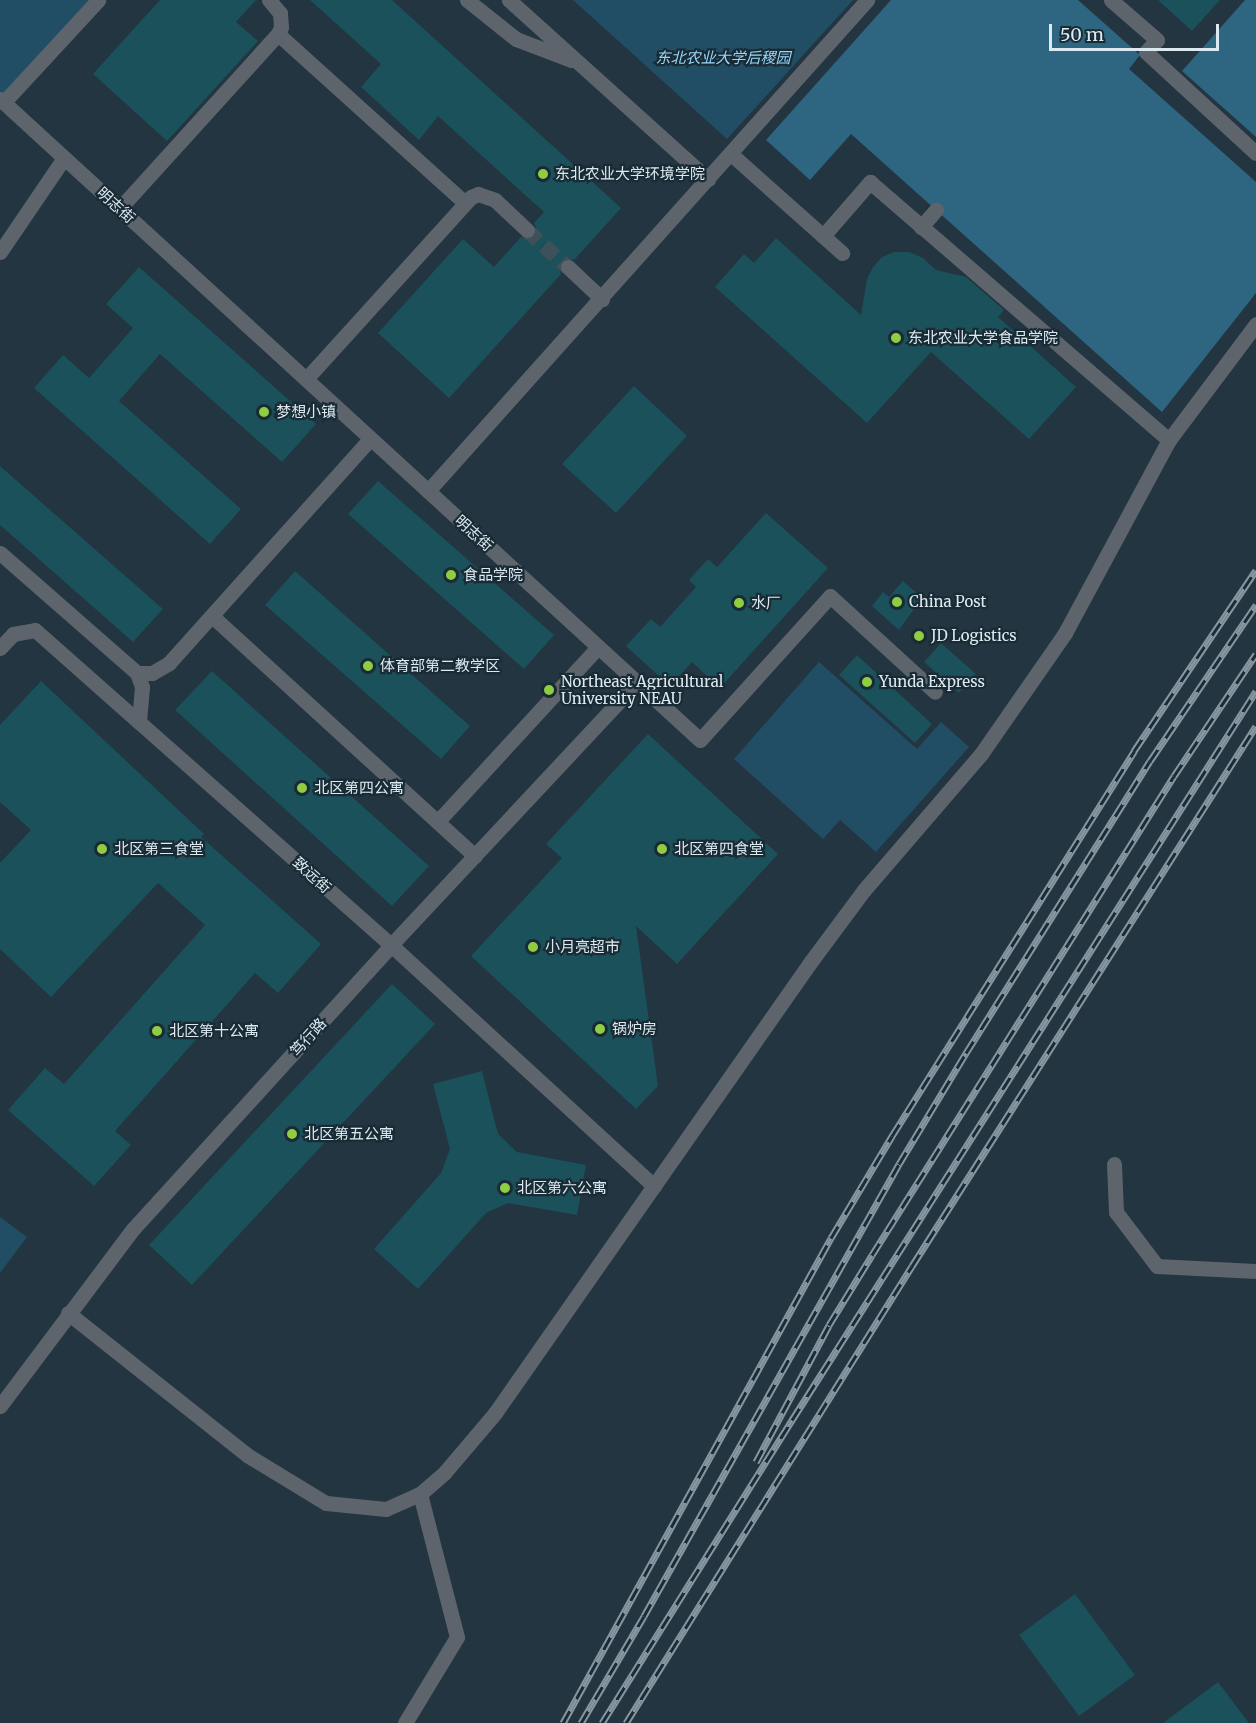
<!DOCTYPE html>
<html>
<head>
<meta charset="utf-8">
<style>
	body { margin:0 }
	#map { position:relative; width:1256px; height:1723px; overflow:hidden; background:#223540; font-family:Merriweather,"Noto Sans SC",serif }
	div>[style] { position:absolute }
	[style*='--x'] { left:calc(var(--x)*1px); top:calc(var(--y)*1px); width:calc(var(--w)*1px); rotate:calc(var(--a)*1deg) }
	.green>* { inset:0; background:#214e65 }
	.forest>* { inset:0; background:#2e6581 }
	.building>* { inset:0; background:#1a515b }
	.street-tunnel>* { height:15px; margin-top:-7.5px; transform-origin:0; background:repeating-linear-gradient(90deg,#3e505a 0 15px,transparent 0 23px) }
	.street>* { height:15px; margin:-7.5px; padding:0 7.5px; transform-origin:7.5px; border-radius:7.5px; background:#5e646b }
	.rail>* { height:7px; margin-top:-3.5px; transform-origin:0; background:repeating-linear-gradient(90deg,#192b35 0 14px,#87969f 0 28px); box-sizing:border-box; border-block:2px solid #87969f }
	.dots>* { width:16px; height:16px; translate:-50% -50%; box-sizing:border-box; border:3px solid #192b35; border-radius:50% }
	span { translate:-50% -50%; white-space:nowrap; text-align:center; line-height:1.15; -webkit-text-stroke:4.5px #192b35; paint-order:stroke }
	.park-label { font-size:15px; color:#96d7fa; font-style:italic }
	.poi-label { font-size:15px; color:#dde9f0 }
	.left { translate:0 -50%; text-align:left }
	.street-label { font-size:15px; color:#dde9f0 }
	.scale { position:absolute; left:1049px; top:24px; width:170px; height:27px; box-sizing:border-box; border:3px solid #dde9f0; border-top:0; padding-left:8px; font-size:18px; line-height:21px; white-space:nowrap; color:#dde9f0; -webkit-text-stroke:4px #192b35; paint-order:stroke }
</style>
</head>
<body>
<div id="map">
	<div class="green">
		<i style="clip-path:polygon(0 0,95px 0,0 99px)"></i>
		<i style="clip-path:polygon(573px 0,853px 0,727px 139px)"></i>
		<i style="clip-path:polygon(819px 662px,917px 749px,941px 722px,969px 747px,876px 852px,840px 820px,823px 839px,734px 759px)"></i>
		<i style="clip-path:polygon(0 1217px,27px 1237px,0 1273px)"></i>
	</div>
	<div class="forest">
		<i style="clip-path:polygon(891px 0,1078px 0,1140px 55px,1129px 69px,1256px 182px,1256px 293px,1162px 412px,851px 134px,810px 180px,766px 140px)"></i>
		<i style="clip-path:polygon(1245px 0,1256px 0,1256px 137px,1182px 71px)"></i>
	</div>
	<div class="building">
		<i style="clip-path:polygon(160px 0,256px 0,236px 22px,258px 41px,167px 141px,93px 74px)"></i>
		<i style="clip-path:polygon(310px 0,392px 0,621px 208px,574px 260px,566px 258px,561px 261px,559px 269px,561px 274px,449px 398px,378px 333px,463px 239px,494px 267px,521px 237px,529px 239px,534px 236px,536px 228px,534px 223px,544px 212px,438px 116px,419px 140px,361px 87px,381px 64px)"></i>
		<i style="clip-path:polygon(1158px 0,1220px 0,1192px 31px)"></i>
		<i style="clip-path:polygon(776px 238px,861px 315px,867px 279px,873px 267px,882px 257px,894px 252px,909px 252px,923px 258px,936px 270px,966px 277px,1004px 310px,998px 317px,1076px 387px,1029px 439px,931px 352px,867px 423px,715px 287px,744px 254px,754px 263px)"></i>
		<i style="clip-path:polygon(139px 267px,316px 424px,282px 462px,160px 354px,119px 401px,241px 509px,210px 544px,34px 388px,63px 355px,89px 378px,133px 328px,106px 304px)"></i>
		<i style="clip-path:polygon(634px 386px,687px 436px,616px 513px,562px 464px)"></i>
		<i style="clip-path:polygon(0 466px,163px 609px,133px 642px,0 525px)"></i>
		<i style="clip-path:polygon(378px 481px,554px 635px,524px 669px,348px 514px)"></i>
		<i style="clip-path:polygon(766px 513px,828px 568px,720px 688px,692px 662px,670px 686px,626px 646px,651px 619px,660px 627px,696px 587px,689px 580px,708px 559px,717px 567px)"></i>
		<i style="clip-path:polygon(295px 571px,470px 726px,441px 759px,265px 605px)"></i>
		<i style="clip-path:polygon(903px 581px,922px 598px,899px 630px,872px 606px,883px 592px,889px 597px)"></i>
		<i style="clip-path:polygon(941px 643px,976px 674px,959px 693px,924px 662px)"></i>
		<i style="clip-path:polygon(857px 655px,932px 724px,915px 743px,839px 675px)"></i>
		<i style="clip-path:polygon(212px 671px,429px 866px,392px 906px,175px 710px)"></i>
		<i style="clip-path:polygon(41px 681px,204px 834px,201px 837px,321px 944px,278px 993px,255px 973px,115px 1131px,131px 1145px,94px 1186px,8px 1110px,45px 1068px,64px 1084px,205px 925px,158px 883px,51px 997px,0 949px,0 863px,31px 830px,0 802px,0 725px)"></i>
		<i style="clip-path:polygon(648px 734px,778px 854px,677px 964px,636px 926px,658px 1086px,636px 1109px,471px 956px,562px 858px,546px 844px)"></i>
		<i style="clip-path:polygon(392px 984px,435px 1024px,192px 1285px,149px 1245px)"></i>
		<i style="clip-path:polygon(482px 1071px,498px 1134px,517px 1152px,586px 1165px,577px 1215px,508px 1203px,486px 1213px,418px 1289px,374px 1249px,441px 1173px,450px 1149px,433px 1084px)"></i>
		<i style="clip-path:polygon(1075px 1594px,1135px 1675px,1079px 1716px,1019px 1635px)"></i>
		<i style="clip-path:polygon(1218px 1682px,1249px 1723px,1163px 1723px)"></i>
	</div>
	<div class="street-tunnel">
		<i style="--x:527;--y:230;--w:55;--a:42.1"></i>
	</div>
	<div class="street">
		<i style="--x:269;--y:0;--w:17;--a:50"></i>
		<i style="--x:280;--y:13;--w:14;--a:86"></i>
		<i style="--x:281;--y:27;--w:8;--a:113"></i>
		<i style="--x:278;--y:34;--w:251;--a:42.1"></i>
		<i style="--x:467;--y:0;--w:63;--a:38.5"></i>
		<i style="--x:516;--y:39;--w:59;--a:20.9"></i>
		<i style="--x:509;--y:0;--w:268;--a:42"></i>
		<i style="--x:1111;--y:0;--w:61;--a:41"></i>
		<i style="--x:1157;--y:40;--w:16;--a:133"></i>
		<i style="--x:1146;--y:52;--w:149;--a:42.6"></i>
		<i style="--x:0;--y:99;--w:949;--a:42.48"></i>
		<i style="--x:700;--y:740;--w:194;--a:-47.9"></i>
		<i style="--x:830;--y:596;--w:142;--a:42.4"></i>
		<i style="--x:4;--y:102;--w:139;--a:-47.3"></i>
		<i style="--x:731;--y:154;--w:149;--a:41.7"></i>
		<i style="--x:120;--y:208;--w:235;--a:-47.8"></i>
		<i style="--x:921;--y:227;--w:23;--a:-49"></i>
		<i style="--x:823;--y:236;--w:72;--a:-49"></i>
		<i style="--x:870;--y:182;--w:395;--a:40.8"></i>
		<i style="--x:0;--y:252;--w:114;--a:-55.8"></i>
		<i style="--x:568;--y:267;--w:47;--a:43.3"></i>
		<i style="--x:306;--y:379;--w:246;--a:-47.8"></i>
		<i style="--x:471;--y:197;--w:8;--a:-23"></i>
		<i style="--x:478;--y:194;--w:18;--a:19"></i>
		<i style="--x:495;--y:200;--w:44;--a:43.2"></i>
		<i style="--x:428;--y:491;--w:659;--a:-48.2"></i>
		<i style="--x:0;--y:553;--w:182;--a:41.2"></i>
		<i style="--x:137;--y:673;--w:15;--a:70"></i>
		<i style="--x:142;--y:687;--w:35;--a:95"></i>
		<i style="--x:139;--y:722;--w:337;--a:41.5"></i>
		<i style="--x:391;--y:945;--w:357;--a:42.5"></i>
		<i style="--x:212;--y:616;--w:356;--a:42.4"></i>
		<i style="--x:0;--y:648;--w:19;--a:-47"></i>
		<i style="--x:13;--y:634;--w:22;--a:-10"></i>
		<i style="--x:35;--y:630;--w:139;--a:41.5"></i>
		<i style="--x:137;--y:673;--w:15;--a:0"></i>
		<i style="--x:152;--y:673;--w:20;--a:-30"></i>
		<i style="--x:169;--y:663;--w:301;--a:-48.1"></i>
		<i style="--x:439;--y:820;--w:235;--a:-47.4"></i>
		<i style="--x:1114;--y:1164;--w:48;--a:87.6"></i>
		<i style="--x:1116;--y:1212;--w:68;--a:52.8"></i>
		<i style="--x:1157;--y:1266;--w:99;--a:2.9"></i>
		<i style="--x:68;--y:1313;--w:228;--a:38.4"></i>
		<i style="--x:247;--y:1455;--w:92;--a:31.3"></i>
		<i style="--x:326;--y:1503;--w:60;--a:5.7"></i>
		<i style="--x:386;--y:1509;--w:37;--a:-24"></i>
		<i style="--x:420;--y:1494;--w:33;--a:-41"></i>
		<i style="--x:445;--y:1472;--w:77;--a:-49.7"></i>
		<i style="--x:495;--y:1413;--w:548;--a:-55.03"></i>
		<i style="--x:809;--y:964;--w:92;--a:-53.4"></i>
		<i style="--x:864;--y:890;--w:179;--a:-49.3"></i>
		<i style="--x:981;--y:754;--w:147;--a:-55.2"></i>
		<i style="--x:1065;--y:633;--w:219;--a:-61.7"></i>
		<i style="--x:1169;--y:440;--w:145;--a:-53.1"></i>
		<i style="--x:0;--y:1406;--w:221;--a:-53.1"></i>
		<i style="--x:133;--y:1229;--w:384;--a:-47.7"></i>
		<i style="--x:391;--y:945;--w:359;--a:-46.9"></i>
		<i style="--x:405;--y:1723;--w:100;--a:-58.8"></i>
		<i style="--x:457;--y:1637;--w:148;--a:-104.5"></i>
	</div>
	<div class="rail">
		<i style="--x:756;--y:1462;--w:155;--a:-61.9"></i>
		<i style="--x:829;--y:1325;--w:82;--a:-58.4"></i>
		<i style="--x:872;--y:1255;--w:566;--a:-57.77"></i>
		<i style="--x:1174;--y:776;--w:147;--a:-56.1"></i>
		<i style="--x:563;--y:1723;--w:554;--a:-61.08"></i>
		<i style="--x:831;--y:1238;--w:119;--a:-59.1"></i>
		<i style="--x:892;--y:1136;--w:455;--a:-57.8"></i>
		<i style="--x:1134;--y:751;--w:218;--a:-56"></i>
		<i style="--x:581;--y:1723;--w:124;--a:-59.5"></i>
		<i style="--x:644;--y:1616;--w:519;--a:-60.57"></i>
		<i style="--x:899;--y:1164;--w:130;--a:-58.9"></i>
		<i style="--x:966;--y:1053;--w:345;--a:-57.8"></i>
		<i style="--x:1150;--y:761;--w:189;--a:-55.8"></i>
		<i style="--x:602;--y:1723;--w:358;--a:-57.9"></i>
		<i style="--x:792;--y:1420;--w:864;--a:-57.52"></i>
		<i style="--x:626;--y:1723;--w:539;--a:-57.96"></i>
		<i style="--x:912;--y:1266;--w:640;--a:-57.5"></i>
	</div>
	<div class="dots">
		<i style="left:543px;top:174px;background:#8fcd42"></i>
		<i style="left:896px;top:338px;background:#8fcd42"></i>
		<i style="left:264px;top:412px;background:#8fcd42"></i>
		<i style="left:451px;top:575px;background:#8fcd42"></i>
		<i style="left:897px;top:602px;background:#8fcd42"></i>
		<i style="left:739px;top:603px;background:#8fcd42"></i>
		<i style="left:919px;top:636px;background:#8fcd42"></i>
		<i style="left:368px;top:666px;background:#8fcd42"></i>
		<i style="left:867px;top:682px;background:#8fcd42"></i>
		<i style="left:549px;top:690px;background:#8fcd42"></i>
		<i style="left:302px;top:788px;background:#8fcd42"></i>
		<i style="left:102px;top:849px;background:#8fcd42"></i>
		<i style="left:662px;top:849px;background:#8fcd42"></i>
		<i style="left:533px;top:947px;background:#8fcd42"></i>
		<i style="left:600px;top:1029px;background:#8fcd42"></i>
		<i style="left:157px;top:1031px;background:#8fcd42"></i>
		<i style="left:292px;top:1134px;background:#8fcd42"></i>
		<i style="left:505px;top:1188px;background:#8fcd42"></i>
	</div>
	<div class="park-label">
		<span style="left:723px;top:58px">东北农业大学后稷园</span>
	</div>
	<div class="poi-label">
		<span class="left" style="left:555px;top:174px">东北农业大学环境学院</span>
		<span class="left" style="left:908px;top:338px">东北农业大学食品学院</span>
		<span class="left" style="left:276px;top:412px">梦想小镇</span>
		<span class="left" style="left:463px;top:575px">食品学院</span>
		<span class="left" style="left:909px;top:602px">China Post</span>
		<span class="left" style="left:751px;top:603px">水厂</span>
		<span class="left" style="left:931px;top:636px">JD Logistics</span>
		<span class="left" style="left:380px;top:666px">体育部第二教学区</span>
		<span class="left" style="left:561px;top:690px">Northeast Agricultural<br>University NEAU</span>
		<span class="left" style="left:879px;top:682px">Yunda Express</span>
		<span class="left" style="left:314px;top:788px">北区第四公寓</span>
		<span class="left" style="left:114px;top:849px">北区第三食堂</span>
		<span class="left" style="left:674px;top:849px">北区第四食堂</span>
		<span class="left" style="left:545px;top:947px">小月亮超市</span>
		<span class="left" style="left:612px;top:1029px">锅炉房</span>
		<span class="left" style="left:169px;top:1031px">北区第十公寓</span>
		<span class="left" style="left:304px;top:1134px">北区第五公寓</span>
		<span class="left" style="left:517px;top:1188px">北区第六公寓</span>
	</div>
	<div class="street-label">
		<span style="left:116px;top:205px;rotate:42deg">明志街</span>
		<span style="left:474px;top:533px;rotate:42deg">明志街</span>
		<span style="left:312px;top:875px;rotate:42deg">致远街</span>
		<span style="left:308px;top:1037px;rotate:-48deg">笃行路</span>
	</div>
	<div class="scale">50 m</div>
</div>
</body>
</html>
